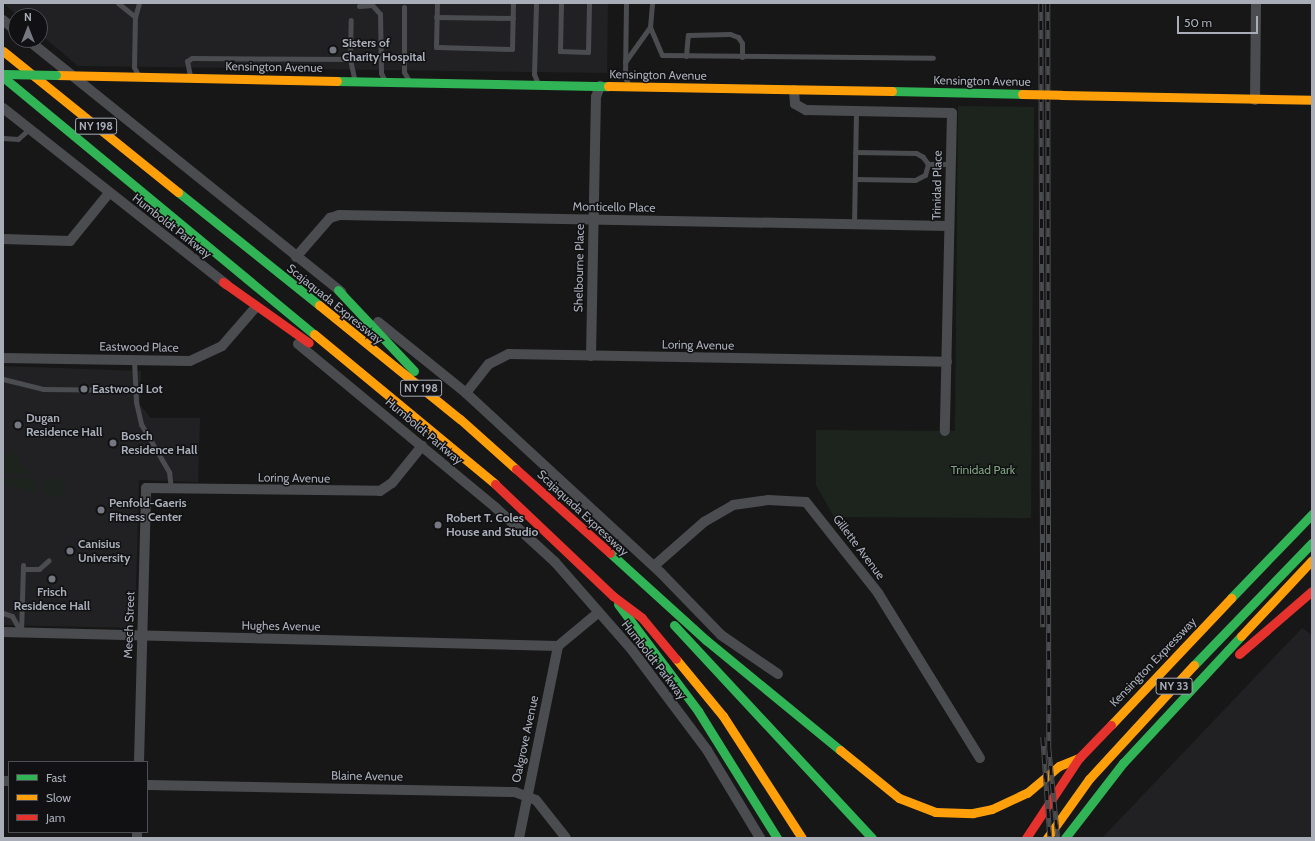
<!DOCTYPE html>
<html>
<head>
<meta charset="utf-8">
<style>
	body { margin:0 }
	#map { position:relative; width:1315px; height:841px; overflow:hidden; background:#171717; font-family:Cabin,sans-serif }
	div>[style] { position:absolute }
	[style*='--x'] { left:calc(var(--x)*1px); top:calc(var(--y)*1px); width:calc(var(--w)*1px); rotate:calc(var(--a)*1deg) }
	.built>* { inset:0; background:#212123 }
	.green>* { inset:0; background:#1d241e }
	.lane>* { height:5px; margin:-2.5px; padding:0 2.5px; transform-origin:2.5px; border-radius:2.5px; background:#4b4c50 }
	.street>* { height:10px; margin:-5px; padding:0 5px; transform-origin:5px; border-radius:5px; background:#4b4c50 }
	.fast>* { height:9px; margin:-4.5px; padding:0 4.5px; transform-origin:4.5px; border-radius:4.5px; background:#30b455 }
	.slow>* { height:9px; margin:-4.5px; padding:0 4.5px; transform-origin:4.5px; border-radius:4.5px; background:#ff9f0a }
	.jam>* { height:9px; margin:-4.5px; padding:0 4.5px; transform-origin:4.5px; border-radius:4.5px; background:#e5322d }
	.rail>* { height:4.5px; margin-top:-2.25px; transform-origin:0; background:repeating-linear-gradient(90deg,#111113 0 9px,#4b4c4f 0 18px); box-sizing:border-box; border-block:1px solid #4b4c4f }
	.fast-bridge>* { height:9px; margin:-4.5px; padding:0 4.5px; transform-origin:4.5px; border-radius:4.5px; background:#30b455 }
	.slow-bridge>* { height:9px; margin:-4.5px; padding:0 4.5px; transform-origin:4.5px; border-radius:4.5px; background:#ff9f0a }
	.dots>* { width:11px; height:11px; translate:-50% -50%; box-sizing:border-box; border:2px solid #111113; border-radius:50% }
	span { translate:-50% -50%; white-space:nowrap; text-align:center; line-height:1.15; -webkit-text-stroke:3px #111113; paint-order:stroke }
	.shield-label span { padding:1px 3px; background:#111113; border:1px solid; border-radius:3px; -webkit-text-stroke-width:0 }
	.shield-label { font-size:11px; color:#a8adb8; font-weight:700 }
	.poi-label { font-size:12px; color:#a8adb8; font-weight:700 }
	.left { translate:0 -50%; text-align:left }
	.street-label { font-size:12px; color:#a8adb8 }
	.park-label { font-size:12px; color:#7fa381 }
	.frame { position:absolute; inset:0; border:4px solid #a8adb8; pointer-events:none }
	.legend { position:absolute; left:8px; top:761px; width:140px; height:72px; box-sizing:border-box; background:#111113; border:1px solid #4d4f55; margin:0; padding:5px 7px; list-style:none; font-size:12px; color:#a8adb8 }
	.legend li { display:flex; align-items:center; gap:8px; height:20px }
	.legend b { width:20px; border:1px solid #4d4f55 }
	.north { position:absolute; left:8px; top:8px; width:40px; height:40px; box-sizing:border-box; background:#111113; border:1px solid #4d4f55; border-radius:50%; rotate:0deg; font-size:11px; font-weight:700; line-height:16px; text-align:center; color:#a8adb8 }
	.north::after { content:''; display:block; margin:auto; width:14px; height:18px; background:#757880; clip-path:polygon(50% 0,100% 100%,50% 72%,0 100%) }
	.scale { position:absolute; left:1177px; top:16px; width:81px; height:18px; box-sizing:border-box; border:2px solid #a8adb8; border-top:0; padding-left:5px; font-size:12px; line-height:14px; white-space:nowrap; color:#a8adb8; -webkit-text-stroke:3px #111113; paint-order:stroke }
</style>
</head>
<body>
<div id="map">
	<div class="built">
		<i style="clip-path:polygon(3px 3px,608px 3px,607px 73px,78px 66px,40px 34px,40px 16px,18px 16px)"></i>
		<i style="clip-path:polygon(3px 366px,141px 371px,140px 405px,151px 418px,200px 418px,198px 482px,139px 480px,135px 625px,132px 628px,3px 625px)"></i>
		<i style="clip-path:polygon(1302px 628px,1312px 635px,1312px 838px,1102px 838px)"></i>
	</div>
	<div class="green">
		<i style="clip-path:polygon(958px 106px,1034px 107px,1031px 518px,834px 517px,816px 485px,816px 430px,955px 431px)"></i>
		<i style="clip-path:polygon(14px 452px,22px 465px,32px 474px,3px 473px,3px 455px)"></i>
		<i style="clip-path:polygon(3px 478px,36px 479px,35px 492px,3px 484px)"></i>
		<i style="clip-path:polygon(46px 479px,60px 479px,64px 483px,63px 497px,45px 494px)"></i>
	</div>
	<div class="lane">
		<i style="--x:118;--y:3;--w:22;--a:39"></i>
		<i style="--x:437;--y:3;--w:44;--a:91.3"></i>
		<i style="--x:436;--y:47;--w:76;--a:1.5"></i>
		<i style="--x:512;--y:49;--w:46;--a:-88.8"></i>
		<i style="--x:536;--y:3;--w:71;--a:91.6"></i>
		<i style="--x:534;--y:74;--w:11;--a:68"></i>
		<i style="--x:561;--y:3;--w:48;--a:91.2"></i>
		<i style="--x:560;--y:51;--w:28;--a:2"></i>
		<i style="--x:588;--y:52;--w:49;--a:-88.8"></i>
		<i style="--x:626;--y:3;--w:74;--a:90.8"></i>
		<i style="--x:625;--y:77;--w:10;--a:66"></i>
		<i style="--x:359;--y:6;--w:13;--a:-4"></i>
		<i style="--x:372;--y:5;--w:12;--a:48"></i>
		<i style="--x:380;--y:14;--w:59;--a:89"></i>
		<i style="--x:381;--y:73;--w:9;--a:63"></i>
		<i style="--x:404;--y:7;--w:65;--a:90"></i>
		<i style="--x:404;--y:72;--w:8;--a:60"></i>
		<i style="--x:436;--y:17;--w:77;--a:0.7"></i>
		<i style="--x:650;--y:27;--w:30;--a:67"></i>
		<i style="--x:662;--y:55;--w:271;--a:0.6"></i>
		<i style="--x:686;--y:56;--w:21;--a:-85"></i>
		<i style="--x:688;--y:35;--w:42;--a:-1.4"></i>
		<i style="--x:730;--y:34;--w:9;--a:21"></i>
		<i style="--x:738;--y:37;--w:7;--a:56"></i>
		<i style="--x:742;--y:43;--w:14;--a:90"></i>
		<i style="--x:350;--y:59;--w:39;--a:-89"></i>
		<i style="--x:625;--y:62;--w:43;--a:-54.5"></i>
		<i style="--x:650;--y:27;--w:24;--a:-85"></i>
		<i style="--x:138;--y:75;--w:9;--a:-117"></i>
		<i style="--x:134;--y:67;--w:50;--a:-88.9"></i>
		<i style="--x:135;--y:17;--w:15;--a:-74"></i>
		<i style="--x:190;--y:76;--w:15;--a:-101"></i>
		<i style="--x:187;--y:61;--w:6;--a:-31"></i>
		<i style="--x:192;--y:58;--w:158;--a:0.4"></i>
		<i style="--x:350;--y:59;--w:19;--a:78"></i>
		<i style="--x:3;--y:138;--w:15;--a:4"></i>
		<i style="--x:18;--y:139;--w:15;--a:-42"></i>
		<i style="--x:928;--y:164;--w:23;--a:0"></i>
		<i style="--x:855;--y:179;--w:60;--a:1"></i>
		<i style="--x:915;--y:180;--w:11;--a:-27"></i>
		<i style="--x:925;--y:175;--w:11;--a:-75"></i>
		<i style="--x:928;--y:164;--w:9;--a:-126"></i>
		<i style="--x:923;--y:157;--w:8;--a:-150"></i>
		<i style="--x:916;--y:153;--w:61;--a:-179.1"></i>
		<i style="--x:854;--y:225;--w:114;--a:-89"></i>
		<i style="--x:134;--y:360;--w:42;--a:87.3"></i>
		<i style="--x:136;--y:402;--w:23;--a:77"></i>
		<i style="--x:141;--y:424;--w:56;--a:59.7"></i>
		<i style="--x:169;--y:472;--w:16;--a:83"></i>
		<i style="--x:3;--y:379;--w:41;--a:14"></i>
		<i style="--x:43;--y:389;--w:92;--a:0.6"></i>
		<i style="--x:23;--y:569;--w:16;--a:0"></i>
		<i style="--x:39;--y:569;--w:13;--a:-42"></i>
		<i style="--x:3;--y:613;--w:9;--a:18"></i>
		<i style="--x:12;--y:616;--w:18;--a:61"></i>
		<i style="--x:21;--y:633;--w:68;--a:-88.3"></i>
	</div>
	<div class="street">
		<i style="--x:3;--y:20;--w:17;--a:40"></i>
		<i style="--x:28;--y:40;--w:402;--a:38.8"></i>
		<i style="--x:794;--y:90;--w:14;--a:86"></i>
		<i style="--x:795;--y:104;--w:13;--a:29"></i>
		<i style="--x:806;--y:110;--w:146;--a:1.2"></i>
		<i style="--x:952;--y:113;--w:318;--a:91.3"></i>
		<i style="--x:1255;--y:100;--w:97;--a:-89.4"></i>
		<i style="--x:3;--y:108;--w:285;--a:38.3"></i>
		<i style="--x:3;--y:239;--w:67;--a:1.7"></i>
		<i style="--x:70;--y:241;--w:62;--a:-50.9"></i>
		<i style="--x:296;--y:257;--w:52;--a:-48.9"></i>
		<i style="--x:330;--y:218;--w:9;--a:-18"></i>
		<i style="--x:339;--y:215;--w:610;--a:1.03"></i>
		<i style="--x:378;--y:322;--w:113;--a:38.9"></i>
		<i style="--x:466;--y:393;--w:265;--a:42.7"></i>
		<i style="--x:661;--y:573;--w:86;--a:45.9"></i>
		<i style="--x:721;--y:635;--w:69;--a:34.4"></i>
		<i style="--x:298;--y:344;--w:257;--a:39.6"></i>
		<i style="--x:496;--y:508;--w:80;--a:42.5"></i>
		<i style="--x:555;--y:562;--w:117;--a:48.8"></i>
		<i style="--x:632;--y:650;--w:125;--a:53.1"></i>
		<i style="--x:707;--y:750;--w:103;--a:58.9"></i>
		<i style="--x:591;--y:356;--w:259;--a:-88.9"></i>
		<i style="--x:596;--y:97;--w:12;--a:-70"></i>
		<i style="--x:3;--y:358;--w:187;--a:0.9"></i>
		<i style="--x:190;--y:361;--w:35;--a:-25"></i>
		<i style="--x:222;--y:346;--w:50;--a:-49"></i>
		<i style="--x:466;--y:393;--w:37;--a:-52"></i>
		<i style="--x:489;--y:364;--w:22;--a:-27"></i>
		<i style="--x:509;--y:354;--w:438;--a:1"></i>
		<i style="--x:654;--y:566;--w:67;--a:-41.3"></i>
		<i style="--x:704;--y:522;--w:34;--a:-30"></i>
		<i style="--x:733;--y:505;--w:35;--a:-8"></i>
		<i style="--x:768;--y:500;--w:38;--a:3"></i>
		<i style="--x:806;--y:502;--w:116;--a:51.6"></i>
		<i style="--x:878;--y:593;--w:194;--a:58.3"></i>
		<i style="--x:3;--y:632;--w:555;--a:1.44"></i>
		<i style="--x:558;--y:646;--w:53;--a:-39.7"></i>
		<i style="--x:139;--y:762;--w:274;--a:-88.5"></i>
		<i style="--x:146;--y:488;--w:234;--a:0.7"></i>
		<i style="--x:380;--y:491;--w:14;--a:-34"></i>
		<i style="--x:392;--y:483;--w:48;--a:-51"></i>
		<i style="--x:3;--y:781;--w:6;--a:0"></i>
		<i style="--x:147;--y:785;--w:368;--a:1.1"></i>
		<i style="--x:515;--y:792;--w:22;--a:21"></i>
		<i style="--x:536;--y:800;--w:48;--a:51.7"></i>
		<i style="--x:137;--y:838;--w:6;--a:-90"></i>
		<i style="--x:519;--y:838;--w:196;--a:-78.5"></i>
	</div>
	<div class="fast">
		<i style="--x:3;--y:77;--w:403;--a:39.6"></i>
		<i style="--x:337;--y:81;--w:271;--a:1.1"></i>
		<i style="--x:892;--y:91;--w:130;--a:1.3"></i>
		<i style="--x:178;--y:192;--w:181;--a:38.7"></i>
		<i style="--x:338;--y:290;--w:111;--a:46.8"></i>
		<i style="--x:610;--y:553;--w:130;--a:42.2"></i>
		<i style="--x:706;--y:640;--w:173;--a:39.4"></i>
		<i style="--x:1231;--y:598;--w:117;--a:-46"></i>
		<i style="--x:618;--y:604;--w:134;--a:53.2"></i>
		<i style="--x:698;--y:711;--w:150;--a:58.1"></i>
		<i style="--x:674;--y:625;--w:291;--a:47.1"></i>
		<i style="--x:1194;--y:665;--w:170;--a:-46"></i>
		<i style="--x:1065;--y:838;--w:95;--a:-52.3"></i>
		<i style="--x:1123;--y:763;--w:173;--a:-47.1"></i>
	</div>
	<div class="slow">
		<i style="--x:3;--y:51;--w:225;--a:38.9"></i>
		<i style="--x:56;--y:75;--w:281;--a:1.2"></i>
		<i style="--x:608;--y:86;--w:284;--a:1"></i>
		<i style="--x:1061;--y:95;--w:251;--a:1.1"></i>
		<i style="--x:319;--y:305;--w:181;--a:39"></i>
		<i style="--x:460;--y:419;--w:75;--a:41.8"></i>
		<i style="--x:314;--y:334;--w:235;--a:39.6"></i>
		<i style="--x:1241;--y:636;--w:104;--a:-46.9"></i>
		<i style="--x:676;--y:659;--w:74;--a:50.5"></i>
		<i style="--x:723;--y:716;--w:145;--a:57.1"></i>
		<i style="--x:1111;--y:725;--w:175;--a:-46.6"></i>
		<i style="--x:840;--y:750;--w:76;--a:39.1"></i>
		<i style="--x:899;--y:798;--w:39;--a:21"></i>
		<i style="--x:935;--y:812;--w:38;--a:2"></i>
		<i style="--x:973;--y:813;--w:19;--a:-12"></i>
		<i style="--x:992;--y:809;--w:38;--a:-25"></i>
		<i style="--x:1027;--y:793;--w:42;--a:-40.2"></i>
		<i style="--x:1059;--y:766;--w:22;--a:-22"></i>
		<i style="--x:1047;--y:838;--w:72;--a:-54.6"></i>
		<i style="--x:1089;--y:779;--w:155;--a:-47.4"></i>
	</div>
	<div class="jam">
		<i style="--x:223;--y:282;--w:105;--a:35.3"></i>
		<i style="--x:516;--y:469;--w:126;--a:41.8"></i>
		<i style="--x:495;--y:484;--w:163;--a:43.5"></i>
		<i style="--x:613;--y:596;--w:36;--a:37"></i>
		<i style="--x:642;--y:618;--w:53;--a:50.3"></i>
		<i style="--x:1239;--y:654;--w:96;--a:-40.8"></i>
		<i style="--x:1026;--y:838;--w:96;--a:-56.5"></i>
		<i style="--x:1079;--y:758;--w:46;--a:-45.9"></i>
	</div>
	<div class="rail">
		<i style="--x:1041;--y:3;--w:624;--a:89.82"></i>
		<i style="--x:1048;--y:3;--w:745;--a:89.92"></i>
		<i style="--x:1049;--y:748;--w:90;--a:84.3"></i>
		<i style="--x:1043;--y:737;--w:101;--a:86"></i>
	</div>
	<div class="fast-bridge">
		<i style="--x:3;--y:74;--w:53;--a:1.1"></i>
	</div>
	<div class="slow-bridge">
		<i style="--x:1022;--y:94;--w:39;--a:1"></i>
	</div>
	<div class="dots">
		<i style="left:333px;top:50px;background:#757880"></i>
		<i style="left:84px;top:389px;background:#757880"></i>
		<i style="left:18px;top:425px;background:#757880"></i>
		<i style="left:113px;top:443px;background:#757880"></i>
		<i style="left:101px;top:510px;background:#757880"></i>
		<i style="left:438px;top:525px;background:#757880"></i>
		<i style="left:70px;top:551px;background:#757880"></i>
		<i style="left:52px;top:579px;background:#757880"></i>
	</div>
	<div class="shield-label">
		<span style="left:96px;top:126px">NY 198</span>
		<span style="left:421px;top:388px">NY 198</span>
		<span style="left:1174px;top:686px">NY 33</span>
	</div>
	<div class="poi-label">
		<span class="left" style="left:342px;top:50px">Sisters of<br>Charity Hospital</span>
		<span class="left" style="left:92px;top:389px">Eastwood Lot</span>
		<span class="left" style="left:26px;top:425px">Dugan<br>Residence Hall</span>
		<span class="left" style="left:121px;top:443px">Bosch<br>Residence Hall</span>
		<span class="left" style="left:109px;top:510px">Penfold-Gaeris<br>Fitness Center</span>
		<span class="left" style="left:446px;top:525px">Robert T. Coles<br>House and Studio</span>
		<span class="left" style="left:78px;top:551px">Canisius<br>University</span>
		<span style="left:52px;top:599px">Frisch<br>Residence Hall</span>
	</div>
	<div class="street-label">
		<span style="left:274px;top:67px;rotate:1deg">Kensington Avenue</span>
		<span style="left:658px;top:75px;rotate:1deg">Kensington Avenue</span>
		<span style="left:982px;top:81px;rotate:1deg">Kensington Avenue</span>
		<span style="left:937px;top:185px;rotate:-89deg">Trinidad Place</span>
		<span style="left:614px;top:207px;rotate:1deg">Monticello Place</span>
		<span style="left:172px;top:226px;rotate:38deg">Humboldt Parkway</span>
		<span style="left:579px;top:268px;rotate:-89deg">Shelbourne Place</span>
		<span style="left:335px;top:304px;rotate:39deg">Scajaquada Expressway</span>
		<span style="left:698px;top:345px;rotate:1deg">Loring Avenue</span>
		<span style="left:139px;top:347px;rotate:1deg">Eastwood Place</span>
		<span style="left:424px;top:431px;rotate:40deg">Humboldt Parkway</span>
		<span style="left:294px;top:478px;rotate:1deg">Loring Avenue</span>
		<span style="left:583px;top:513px;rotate:43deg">Scajaquada Expressway</span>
		<span style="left:859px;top:547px;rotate:53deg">Gillette Avenue</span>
		<span style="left:129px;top:625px;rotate:-88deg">Meech Street</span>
		<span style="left:281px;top:626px;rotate:1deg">Hughes Avenue</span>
		<span style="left:654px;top:660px;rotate:52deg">Humboldt Parkway</span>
		<span style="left:1153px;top:662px;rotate:-46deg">Kensington Expressway</span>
		<span style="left:525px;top:739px;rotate:-78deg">Oakgrove Avenue</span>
		<span style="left:367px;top:776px;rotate:1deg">Blaine Avenue</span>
	</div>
	<div class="park-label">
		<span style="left:983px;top:470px">Trinidad Park</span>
	</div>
	<div class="frame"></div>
	<ul class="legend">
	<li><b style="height:5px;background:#30b455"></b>Fast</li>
	<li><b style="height:5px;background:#ff9f0a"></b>Slow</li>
	<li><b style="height:5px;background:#e5322d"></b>Jam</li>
	</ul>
	<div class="north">N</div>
	<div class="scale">50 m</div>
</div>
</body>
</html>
